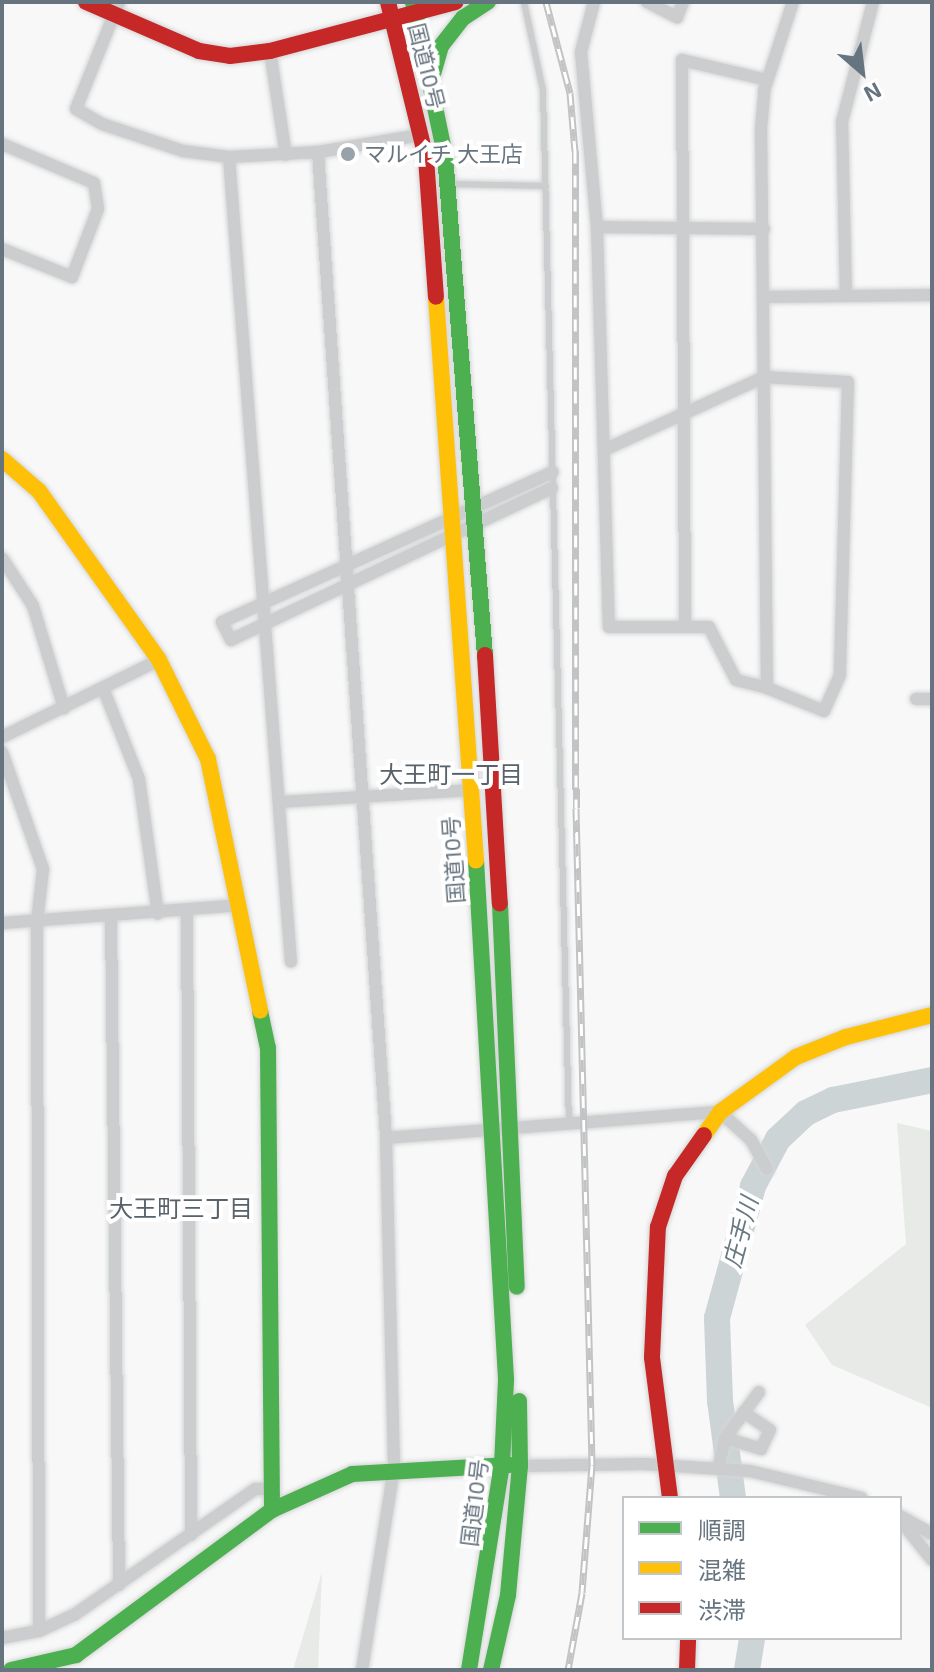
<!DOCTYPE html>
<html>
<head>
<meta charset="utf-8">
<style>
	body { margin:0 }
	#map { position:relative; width:934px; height:1672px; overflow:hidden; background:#f8f8f8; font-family:"Exo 2","Noto Sans JP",sans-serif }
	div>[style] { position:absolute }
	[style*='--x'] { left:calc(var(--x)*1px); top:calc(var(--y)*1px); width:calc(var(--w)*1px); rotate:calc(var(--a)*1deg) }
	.green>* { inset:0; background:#e7eae6 }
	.river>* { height:26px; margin:-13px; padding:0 13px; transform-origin:13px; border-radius:13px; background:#cdd4d6 }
	.roads { filter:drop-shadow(0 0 2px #d4d5d6) drop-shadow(0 0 2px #d4d5d6) }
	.lane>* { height:6px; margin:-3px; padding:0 3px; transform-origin:3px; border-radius:3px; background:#cbcdce }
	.street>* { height:12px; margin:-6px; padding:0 6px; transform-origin:6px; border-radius:6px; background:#cbcdce }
	.fast>* { height:16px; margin:-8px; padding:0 8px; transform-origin:8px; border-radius:8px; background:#4caf50 }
	.slow>* { height:16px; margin:-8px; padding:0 8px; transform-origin:8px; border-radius:8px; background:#ffc107 }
	.jam>* { height:16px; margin:-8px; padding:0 8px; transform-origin:8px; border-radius:8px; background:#c62828 }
	.rail>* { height:7px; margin-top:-3.5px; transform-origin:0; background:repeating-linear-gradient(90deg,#fff 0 12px,#c2c3c4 0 24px); box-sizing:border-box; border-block:2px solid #c2c3c4 }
	.dots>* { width:22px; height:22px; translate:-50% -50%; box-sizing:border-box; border:4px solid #fff; border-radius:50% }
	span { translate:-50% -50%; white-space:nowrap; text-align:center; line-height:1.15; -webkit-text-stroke:8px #fff; paint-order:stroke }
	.street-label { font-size:22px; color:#66747f }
	.poi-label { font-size:22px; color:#66747f }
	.left { translate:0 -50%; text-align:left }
	.neighbourhood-label { font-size:24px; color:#58626b }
	.water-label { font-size:24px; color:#677980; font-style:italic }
	.frame { position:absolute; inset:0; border:4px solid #66747f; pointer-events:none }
	.legend { position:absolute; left:622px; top:1496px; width:280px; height:144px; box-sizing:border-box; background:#fff; border:2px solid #c2c7cc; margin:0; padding:10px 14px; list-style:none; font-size:24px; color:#66747f }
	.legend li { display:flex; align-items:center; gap:16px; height:40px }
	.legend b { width:40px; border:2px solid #c2c7cc }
	.north { position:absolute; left:822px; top:32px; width:80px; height:80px; -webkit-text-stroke:6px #fff; paint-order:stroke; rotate:152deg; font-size:22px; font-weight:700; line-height:32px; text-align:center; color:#66747f }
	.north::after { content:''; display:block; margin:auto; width:28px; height:36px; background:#66747f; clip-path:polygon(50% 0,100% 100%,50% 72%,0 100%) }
</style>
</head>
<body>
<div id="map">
	<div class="green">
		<i style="clip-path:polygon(897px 1123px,932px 1131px,932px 1408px,832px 1365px,805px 1325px,906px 1244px)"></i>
		<i style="clip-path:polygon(322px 1572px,318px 1670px,293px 1670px)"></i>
	</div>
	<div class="river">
		<i style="--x:733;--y:1498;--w:98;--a:-97.6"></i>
		<i style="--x:720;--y:1401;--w:83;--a:-92.1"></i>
		<i style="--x:717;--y:1318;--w:137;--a:-74.7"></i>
		<i style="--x:753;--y:1186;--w:53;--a:-62"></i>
		<i style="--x:778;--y:1139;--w:38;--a:-43"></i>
		<i style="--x:806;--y:1113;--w:30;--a:-26"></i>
		<i style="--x:833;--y:1100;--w:101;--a:-11.4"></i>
		<i style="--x:747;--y:1670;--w:32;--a:-81"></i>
	</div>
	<div class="roads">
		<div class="lane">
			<i style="--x:524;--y:2;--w:91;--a:77.9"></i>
			<i style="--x:543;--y:91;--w:1032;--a:88.56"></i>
			<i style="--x:451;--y:184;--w:95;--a:1.2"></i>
		</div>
		<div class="street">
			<i style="--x:119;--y:2;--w:115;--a:111.9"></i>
			<i style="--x:76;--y:109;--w:30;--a:30"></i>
			<i style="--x:102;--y:124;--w:85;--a:18.4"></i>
			<i style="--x:183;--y:151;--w:46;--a:7.4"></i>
			<i style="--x:229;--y:157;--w:89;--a:-3.2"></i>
			<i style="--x:318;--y:152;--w:104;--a:-9.4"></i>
			<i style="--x:594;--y:2;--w:52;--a:104.6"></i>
			<i style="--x:581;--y:52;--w:176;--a:84.8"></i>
			<i style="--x:597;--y:227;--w:400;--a:88.3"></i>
			<i style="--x:609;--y:627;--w:100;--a:0"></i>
			<i style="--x:709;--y:627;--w:59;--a:63"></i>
			<i style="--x:736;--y:680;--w:32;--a:14"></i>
			<i style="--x:767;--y:688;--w:559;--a:-90.61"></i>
			<i style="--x:761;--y:129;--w:38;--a:-85"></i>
			<i style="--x:764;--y:91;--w:94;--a:-72"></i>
			<i style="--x:647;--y:2;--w:34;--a:27"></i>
			<i style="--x:677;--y:17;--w:16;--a:-68"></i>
			<i style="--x:270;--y:51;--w:105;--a:81.3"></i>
			<i style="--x:2;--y:144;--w:100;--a:23"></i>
			<i style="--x:94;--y:183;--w:26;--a:81"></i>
			<i style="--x:98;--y:209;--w:73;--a:110.9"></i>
			<i style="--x:72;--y:277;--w:75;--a:-158.2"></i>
			<i style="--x:318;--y:152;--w:988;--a:86.05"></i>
			<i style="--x:386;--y:1138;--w:330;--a:88.6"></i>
			<i style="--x:394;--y:1468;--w:205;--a:99"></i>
			<i style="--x:229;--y:157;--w:807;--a:85.6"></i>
			<i style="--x:597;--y:227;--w:167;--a:0.7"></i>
			<i style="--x:846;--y:296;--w:174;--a:-91.3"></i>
			<i style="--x:842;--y:122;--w:124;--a:-75.5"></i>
			<i style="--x:767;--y:297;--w:165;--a:-0.7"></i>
			<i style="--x:604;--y:450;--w:176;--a:-24.5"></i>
			<i style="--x:764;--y:377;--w:84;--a:3.4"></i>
			<i style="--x:848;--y:382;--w:293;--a:91.6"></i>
			<i style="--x:840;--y:675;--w:39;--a:114"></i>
			<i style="--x:824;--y:711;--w:61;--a:-158"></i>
			<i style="--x:552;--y:488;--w:355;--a:154.7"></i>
			<i style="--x:231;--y:640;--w:20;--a:-117"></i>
			<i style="--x:222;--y:622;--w:363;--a:-24.4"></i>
			<i style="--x:2;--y:558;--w:57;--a:57.1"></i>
			<i style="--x:33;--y:606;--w:107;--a:73.1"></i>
			<i style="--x:685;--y:626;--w:566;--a:-90.3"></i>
			<i style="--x:682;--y:60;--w:87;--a:13.2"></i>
			<i style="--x:103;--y:688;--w:98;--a:68.4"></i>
			<i style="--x:139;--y:779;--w:136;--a:82"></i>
			<i style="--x:916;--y:699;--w:16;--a:0"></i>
			<i style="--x:2;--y:737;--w:175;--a:-26.1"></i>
			<i style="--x:2;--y:752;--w:124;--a:70.7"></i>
			<i style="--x:43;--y:869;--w:53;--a:96.5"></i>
			<i style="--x:37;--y:922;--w:709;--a:89.84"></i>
			<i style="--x:280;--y:802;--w:190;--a:-3.6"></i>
			<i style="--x:187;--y:911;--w:624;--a:89.63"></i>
			<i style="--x:111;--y:917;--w:668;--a:89.31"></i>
			<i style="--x:2;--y:923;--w:238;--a:-4.3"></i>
			<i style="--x:386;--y:1138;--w:335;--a:-4.5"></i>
			<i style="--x:720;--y:1112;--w:42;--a:42.1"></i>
			<i style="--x:751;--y:1140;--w:33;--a:61"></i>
			<i style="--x:725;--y:1438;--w:38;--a:17"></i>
			<i style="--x:761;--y:1449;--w:21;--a:-65"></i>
			<i style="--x:770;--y:1430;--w:32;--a:-146"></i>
			<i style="--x:520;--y:1466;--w:124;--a:-0.9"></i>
			<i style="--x:644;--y:1464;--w:106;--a:3.8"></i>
			<i style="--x:750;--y:1471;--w:115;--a:13.6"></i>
			<i style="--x:718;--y:1469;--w:32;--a:-77"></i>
			<i style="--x:725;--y:1438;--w:57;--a:-53.5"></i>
			<i style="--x:900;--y:1516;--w:37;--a:29"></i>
			<i style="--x:900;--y:1520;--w:51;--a:51.3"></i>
			<i style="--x:2;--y:1638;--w:38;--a:-11"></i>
			<i style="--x:39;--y:1631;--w:38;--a:-25"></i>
			<i style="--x:74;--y:1615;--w:221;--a:-34.8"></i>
			<i style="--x:255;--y:1489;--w:17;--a:0"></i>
		</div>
		<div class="fast">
			<i style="--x:413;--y:2;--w:156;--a:78.2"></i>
			<i style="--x:445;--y:155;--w:502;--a:85.43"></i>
			<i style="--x:433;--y:74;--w:29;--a:-74"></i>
			<i style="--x:441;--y:46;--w:36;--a:-52"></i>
			<i style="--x:463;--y:18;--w:30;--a:-33"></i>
			<i style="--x:500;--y:904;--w:383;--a:87.5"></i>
			<i style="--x:260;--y:1011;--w:38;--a:78"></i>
			<i style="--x:268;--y:1048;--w:462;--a:89.5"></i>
			<i style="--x:11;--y:1670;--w:67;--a:-13"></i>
			<i style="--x:76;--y:1655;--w:244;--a:-36.5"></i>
			<i style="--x:272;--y:1510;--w:88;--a:-24.2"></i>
			<i style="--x:352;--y:1474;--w:158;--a:-3.3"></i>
			<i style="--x:469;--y:1670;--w:208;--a:-80.9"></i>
			<i style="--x:502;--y:1465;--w:86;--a:-87.3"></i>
			<i style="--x:506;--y:1379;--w:519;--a:-93.31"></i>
			<i style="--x:491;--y:1670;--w:77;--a:-77.2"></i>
			<i style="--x:508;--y:1595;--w:130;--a:-84.7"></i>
			<i style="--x:520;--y:1466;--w:65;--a:-90.9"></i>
		</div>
		<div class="slow">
			<i style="--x:436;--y:297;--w:565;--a:85.94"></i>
			<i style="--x:2;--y:459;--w:49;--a:40.9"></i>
			<i style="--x:39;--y:491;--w:207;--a:54.6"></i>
			<i style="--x:159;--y:660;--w:110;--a:63.7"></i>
			<i style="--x:208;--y:759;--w:257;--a:78.3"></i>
			<i style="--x:704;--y:1135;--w:28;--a:-55"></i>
			<i style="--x:720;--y:1112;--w:94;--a:-35.9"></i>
			<i style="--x:796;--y:1057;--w:54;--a:-21.8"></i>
			<i style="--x:846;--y:1037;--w:89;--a:-14.3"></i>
		</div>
		<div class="jam">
			<i style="--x:86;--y:2;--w:123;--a:23.4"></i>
			<i style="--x:199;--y:51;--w:31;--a:9"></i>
			<i style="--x:230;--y:56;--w:40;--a:-7.1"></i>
			<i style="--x:270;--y:51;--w:192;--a:-14.8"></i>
			<i style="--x:388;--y:2;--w:161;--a:76.3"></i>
			<i style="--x:426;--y:158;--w:139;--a:85.9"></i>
			<i style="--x:485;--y:655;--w:249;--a:86.6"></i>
			<i style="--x:670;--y:1498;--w:142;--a:-97.3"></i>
			<i style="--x:652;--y:1357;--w:130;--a:-87.4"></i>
			<i style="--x:658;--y:1227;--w:54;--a:-71.6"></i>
			<i style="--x:675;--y:1176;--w:50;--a:-54.7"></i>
			<i style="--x:687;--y:1670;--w:32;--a:-88"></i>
		</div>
	</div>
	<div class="rail">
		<i style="--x:546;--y:2;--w:94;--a:75.2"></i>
		<i style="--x:570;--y:93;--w:58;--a:85.1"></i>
		<i style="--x:575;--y:151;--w:657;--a:89.91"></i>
		<i style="--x:576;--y:808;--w:657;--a:88.6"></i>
		<i style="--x:592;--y:1465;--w:128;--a:94.5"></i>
		<i style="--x:582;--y:1593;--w:78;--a:100.3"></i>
	</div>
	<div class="dots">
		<i style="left:348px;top:154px;background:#99a2a9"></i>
	</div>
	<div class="street-label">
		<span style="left:427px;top:66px;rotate:76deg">国道10号</span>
		<span style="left:453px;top:860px;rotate:-94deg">国道10号</span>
		<span style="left:474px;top:1503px;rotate:-83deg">国道10号</span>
	</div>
	<div class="poi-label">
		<span class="left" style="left:364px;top:154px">マルイチ 大王店</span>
	</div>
	<div class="neighbourhood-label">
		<span style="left:451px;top:774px">大王町一丁目</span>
		<span style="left:181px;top:1208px">大王町三丁目</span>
	</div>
	<div class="water-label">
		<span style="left:740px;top:1232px;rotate:-75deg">庄手川</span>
	</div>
	<div class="frame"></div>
	<ul class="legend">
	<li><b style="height:10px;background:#4caf50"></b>順調</li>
	<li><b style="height:10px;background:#ffc107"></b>混雑</li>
	<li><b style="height:10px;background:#c62828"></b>渋滞</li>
	</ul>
	<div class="north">N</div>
</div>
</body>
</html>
